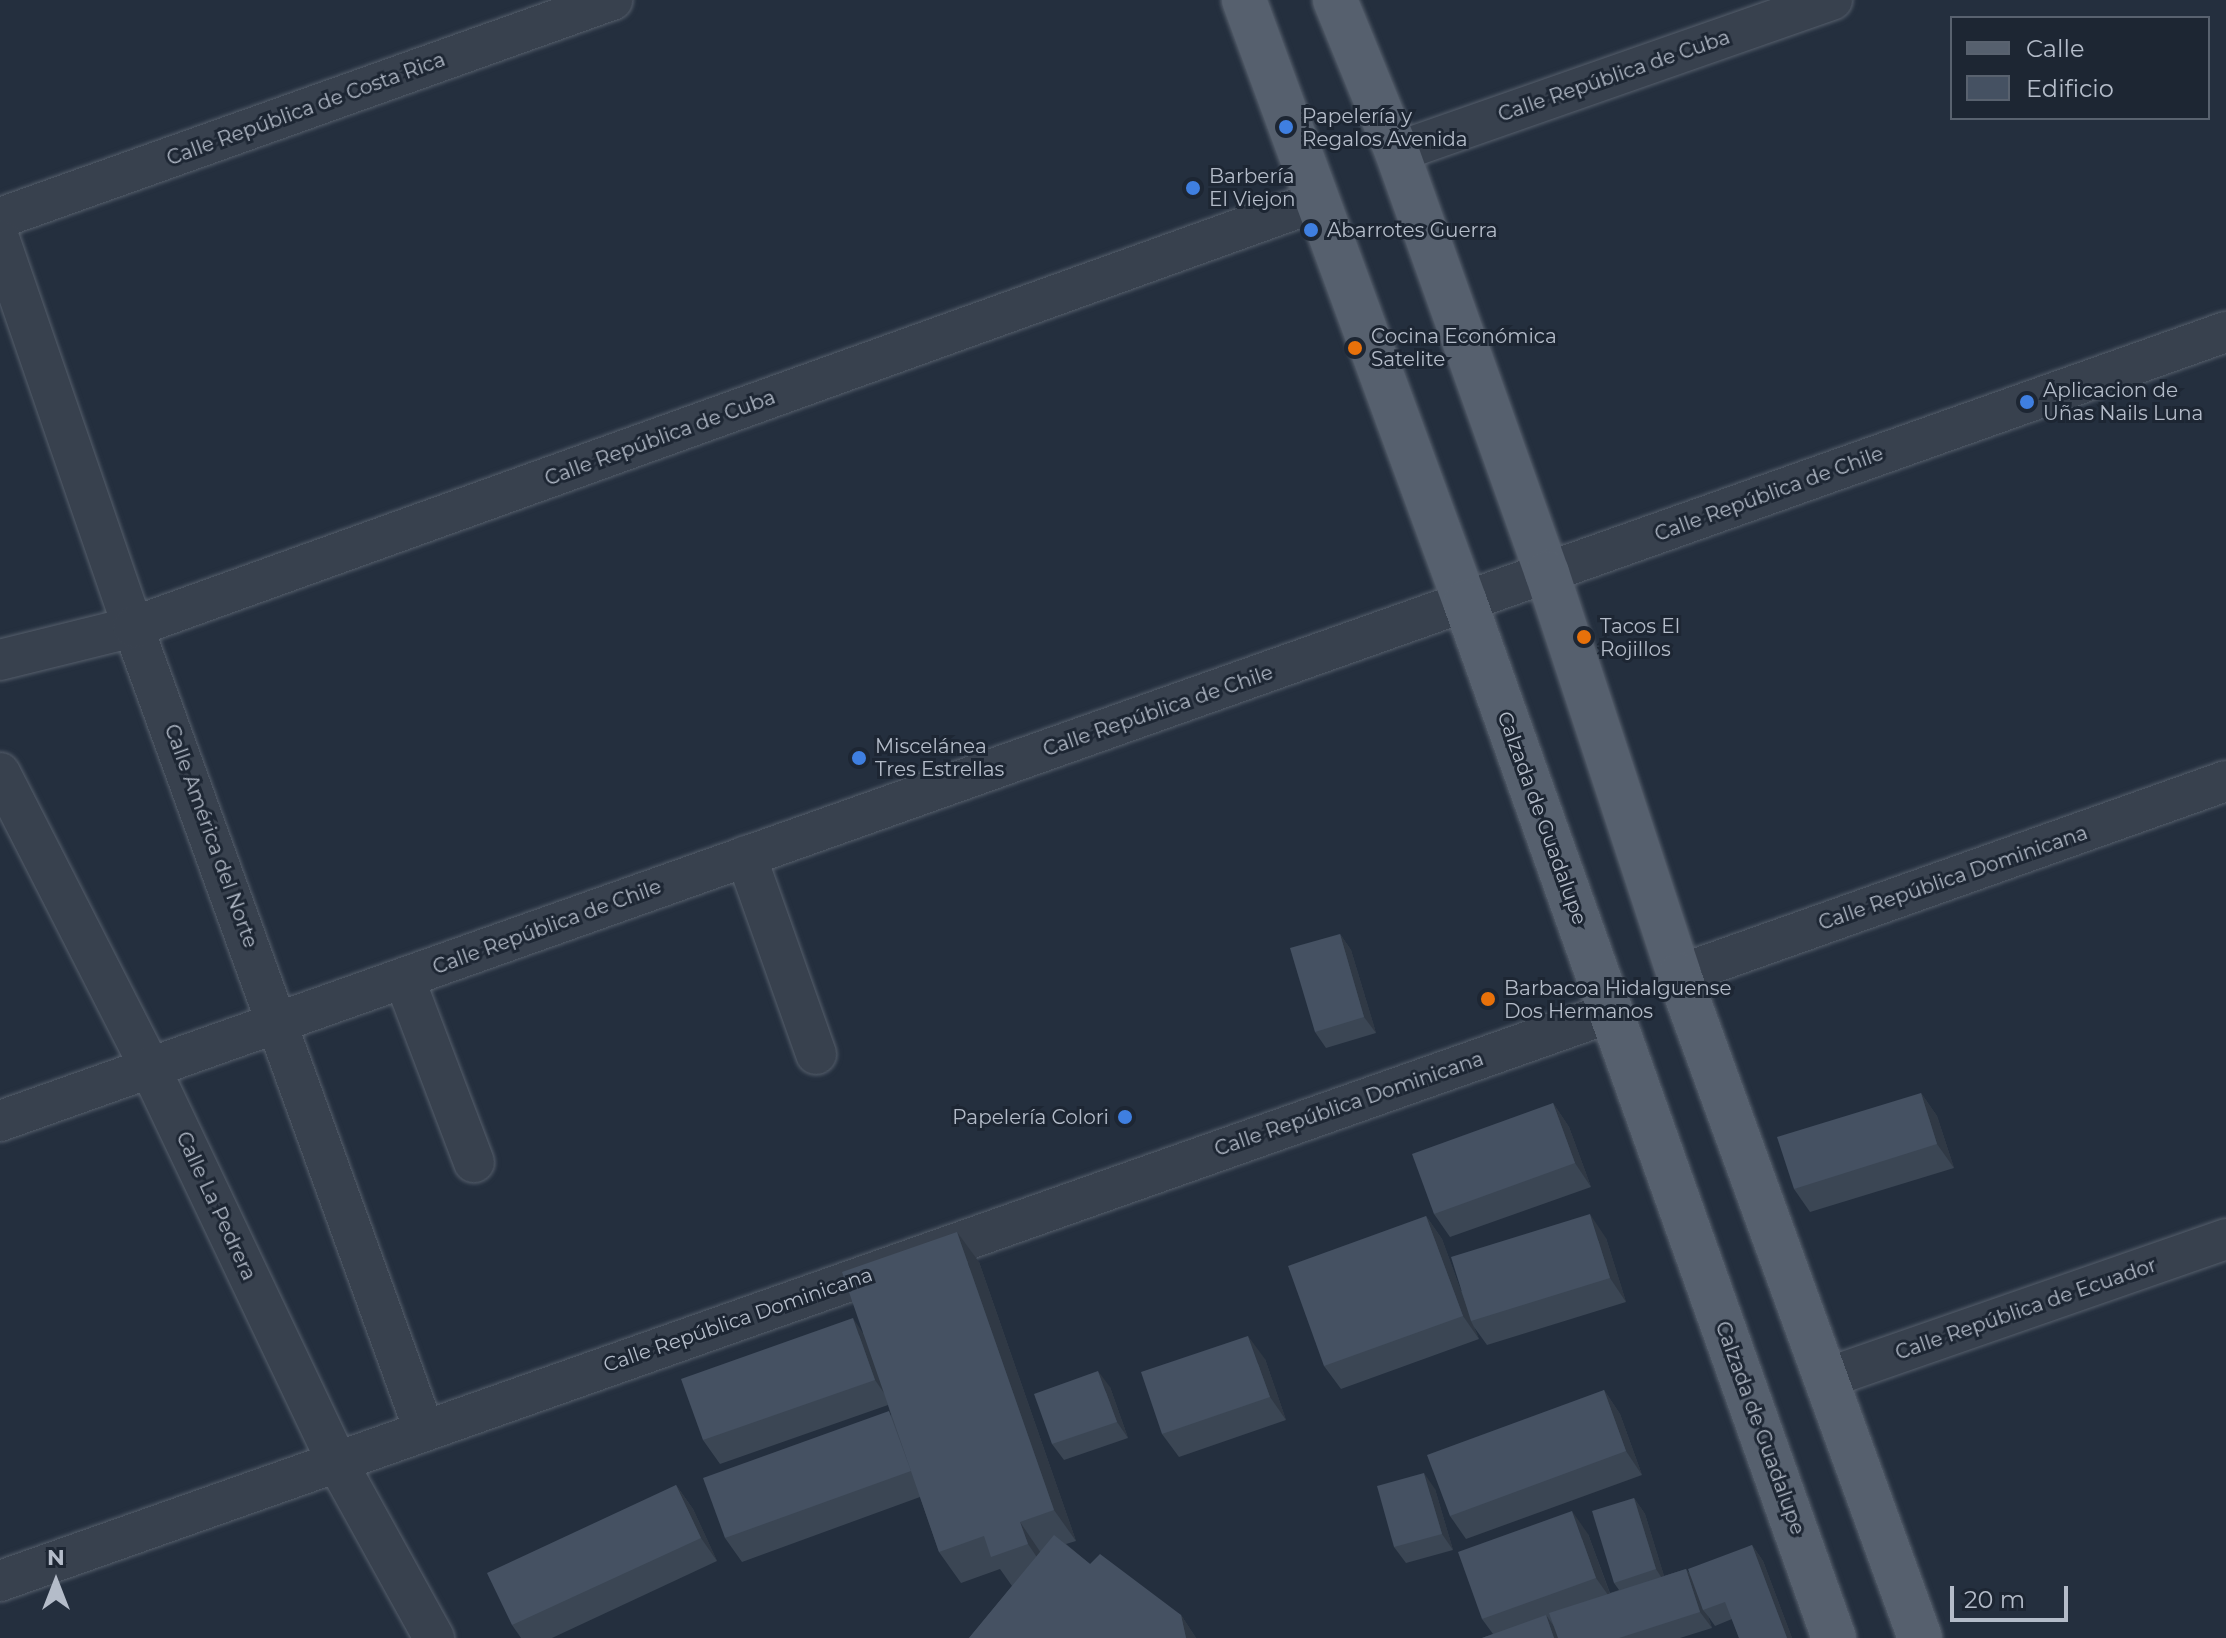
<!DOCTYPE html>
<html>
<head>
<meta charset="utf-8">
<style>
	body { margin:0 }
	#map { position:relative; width:2226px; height:1638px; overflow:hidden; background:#242f3e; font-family:Montserrat,sans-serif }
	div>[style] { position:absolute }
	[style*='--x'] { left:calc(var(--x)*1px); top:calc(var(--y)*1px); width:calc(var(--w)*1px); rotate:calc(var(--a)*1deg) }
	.roads { filter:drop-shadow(0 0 2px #565f6c) drop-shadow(0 0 2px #565f6c) }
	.minor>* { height:40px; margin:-20px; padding:0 20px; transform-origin:20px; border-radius:20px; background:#38414e }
	.primary>* { height:44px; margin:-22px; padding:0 22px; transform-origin:22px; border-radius:22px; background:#56606e }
	.wall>* { inset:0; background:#3b4654 }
	.shaded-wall>* { inset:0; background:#303945 }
	.building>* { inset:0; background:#455162 }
	.dots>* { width:22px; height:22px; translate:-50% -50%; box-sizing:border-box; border:4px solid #1d2633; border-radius:50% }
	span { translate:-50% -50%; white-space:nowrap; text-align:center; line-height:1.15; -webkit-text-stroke:6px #1d2633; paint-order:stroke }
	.street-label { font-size:20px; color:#b4bcc9 }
	.poi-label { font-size:20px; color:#b4bcc9 }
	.left { translate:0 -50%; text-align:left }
	.right { translate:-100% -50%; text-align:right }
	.legend { position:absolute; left:1950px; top:16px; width:260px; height:104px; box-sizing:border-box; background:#1d2633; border:2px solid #59626f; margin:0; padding:10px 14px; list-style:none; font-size:24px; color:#b4bcc9 }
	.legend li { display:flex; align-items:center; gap:16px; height:40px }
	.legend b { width:40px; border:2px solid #59626f }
	.north { position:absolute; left:16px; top:1542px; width:80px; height:80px; -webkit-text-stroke:6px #1d2633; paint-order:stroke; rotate:0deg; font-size:22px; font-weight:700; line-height:32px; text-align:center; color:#b4bcc9 }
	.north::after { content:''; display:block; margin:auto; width:28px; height:36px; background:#b4bcc9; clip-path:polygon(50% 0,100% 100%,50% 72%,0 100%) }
	.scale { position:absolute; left:1950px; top:1586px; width:118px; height:36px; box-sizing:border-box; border:4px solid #b4bcc9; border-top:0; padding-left:10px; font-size:24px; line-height:28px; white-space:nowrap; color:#b4bcc9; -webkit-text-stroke:6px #1d2633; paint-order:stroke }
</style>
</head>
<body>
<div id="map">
	<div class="roads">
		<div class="minor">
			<i style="--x:1397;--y:152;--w:461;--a:-19.3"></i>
			<i style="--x:0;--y:218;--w:650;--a:-19.61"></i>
			<i style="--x:0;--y:241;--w:408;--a:71"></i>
			<i style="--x:133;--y:627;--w:854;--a:70.08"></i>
			<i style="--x:0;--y:660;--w:137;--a:-13.9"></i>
			<i style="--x:133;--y:627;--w:1256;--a:-19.78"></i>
			<i style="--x:0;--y:773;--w:331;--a:63"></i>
			<i style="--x:150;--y:1068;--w:438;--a:64.6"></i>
			<i style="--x:338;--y:1464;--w:199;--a:61.1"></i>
			<i style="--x:746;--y:856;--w:210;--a:70.5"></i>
			<i style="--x:1679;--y:975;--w:580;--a:-19.53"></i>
			<i style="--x:404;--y:978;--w:197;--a:69.2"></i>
			<i style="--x:0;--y:1121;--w:2362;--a:-19.52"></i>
			<i style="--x:1827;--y:1378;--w:423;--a:-19.2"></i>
			<i style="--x:0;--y:1581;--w:1709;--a:-19.44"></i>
		</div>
		<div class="primary">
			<i style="--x:1244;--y:0;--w:641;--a:69.84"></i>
			<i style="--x:1465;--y:602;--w:1100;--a:70.4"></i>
			<i style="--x:1335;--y:0;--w:164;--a:67.8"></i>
			<i style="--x:1397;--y:152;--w:447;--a:70.4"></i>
			<i style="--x:1547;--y:573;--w:423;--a:71.8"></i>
			<i style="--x:1679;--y:975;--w:705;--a:70.02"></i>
		</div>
	</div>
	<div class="wall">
		<i style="clip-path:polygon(1340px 934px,1351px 950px,1376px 1033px,1326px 1048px,1315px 1032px)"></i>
		<i style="clip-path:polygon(1921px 1093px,1937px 1116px,1954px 1168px,1810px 1212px,1794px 1189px)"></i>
		<i style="clip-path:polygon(1553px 1103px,1569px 1127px,1591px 1187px,1450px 1237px,1434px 1214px)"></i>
		<i style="clip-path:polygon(1426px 1216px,1442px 1239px,1461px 1291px,1606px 1238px,1626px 1302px,1487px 1345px,1474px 1327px,1479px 1339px,1341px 1389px,1324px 1366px)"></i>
		<i style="clip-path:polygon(979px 1262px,1076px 1541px,1066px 1544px,1090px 1564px,1181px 1615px,1196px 1638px,969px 1638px,1012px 1586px,1000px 1569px,961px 1583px,939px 1552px,920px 1497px,742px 1562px,725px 1538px,891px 1415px,888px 1405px,720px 1464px,703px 1440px,863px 1333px)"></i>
		<i style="clip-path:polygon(1265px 1359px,1286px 1420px,1179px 1457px,1162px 1434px)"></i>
		<i style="clip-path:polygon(1110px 1387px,1128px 1438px,1064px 1460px,1052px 1444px)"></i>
		<i style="clip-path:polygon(1604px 1390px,1620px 1414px,1642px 1475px,1466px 1539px,1450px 1516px)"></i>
		<i style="clip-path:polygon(676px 1485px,693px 1509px,717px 1561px,552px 1638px,521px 1638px,512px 1625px)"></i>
		<i style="clip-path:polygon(1435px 1489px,1453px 1550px,1406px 1563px,1394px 1547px)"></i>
		<i style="clip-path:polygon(1634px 1498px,1645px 1514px,1664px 1576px,1686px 1569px,1690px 1574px,1752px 1545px,1763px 1561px,1792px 1638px,1739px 1638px,1732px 1619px,1715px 1626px,1708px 1616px,1712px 1628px,1680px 1638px,1482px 1638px,1493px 1634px,1482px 1619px,1588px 1534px,1610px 1593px,1619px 1590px,1614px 1583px)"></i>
	</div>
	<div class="shaded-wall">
		<i style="clip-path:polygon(1340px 934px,1351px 950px,1376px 1033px,1364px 1017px)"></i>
		<i style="clip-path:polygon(1921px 1093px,1937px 1116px,1954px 1168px,1937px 1144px)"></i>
		<i style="clip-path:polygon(1553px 1103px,1569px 1127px,1591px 1187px,1575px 1163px)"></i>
		<i style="clip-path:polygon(1590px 1214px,1606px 1238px,1626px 1302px,1610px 1278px)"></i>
		<i style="clip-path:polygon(1426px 1216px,1442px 1239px,1472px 1321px,1471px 1321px,1474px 1327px,1479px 1339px,1463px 1316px)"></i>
		<i style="clip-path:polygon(957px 1232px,979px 1262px,1076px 1541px,1054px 1510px)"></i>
		<i style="clip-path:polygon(853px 1318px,869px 1342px,891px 1403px,875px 1380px)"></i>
		<i style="clip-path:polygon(1248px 1336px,1265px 1359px,1286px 1420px,1270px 1397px)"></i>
		<i style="clip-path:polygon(1098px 1371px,1110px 1387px,1128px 1438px,1117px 1422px)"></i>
		<i style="clip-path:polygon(1604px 1390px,1620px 1414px,1642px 1475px,1626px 1451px)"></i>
		<i style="clip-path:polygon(1424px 1473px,1435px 1489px,1453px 1550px,1442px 1534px)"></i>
		<i style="clip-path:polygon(676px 1485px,693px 1509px,717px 1561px,701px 1538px)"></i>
		<i style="clip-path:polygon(1634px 1498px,1645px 1514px,1667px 1586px,1656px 1569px)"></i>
		<i style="clip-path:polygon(1572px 1511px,1588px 1534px,1613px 1602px,1596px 1578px)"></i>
		<i style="clip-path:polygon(1020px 1522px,1041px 1553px,1049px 1575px,1028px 1544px)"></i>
		<i style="clip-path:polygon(1752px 1545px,1763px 1561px,1792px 1638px,1787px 1638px)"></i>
		<i style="clip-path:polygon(1686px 1569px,1697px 1585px,1703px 1610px,1708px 1616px,1712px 1628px,1700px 1612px)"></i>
		<i style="clip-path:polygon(1181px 1615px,1196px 1638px,1186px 1638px)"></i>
		<i style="clip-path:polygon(1546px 1615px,1558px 1632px,1560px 1638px,1554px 1638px)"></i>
	</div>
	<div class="building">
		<i style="clip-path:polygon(1340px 934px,1364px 1017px,1315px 1032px,1290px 948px)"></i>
		<i style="clip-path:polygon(1921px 1093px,1937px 1144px,1794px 1189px,1777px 1137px)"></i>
		<i style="clip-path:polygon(1553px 1103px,1575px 1163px,1434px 1214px,1412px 1154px)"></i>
		<i style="clip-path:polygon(1590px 1214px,1610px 1278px,1471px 1321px,1451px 1257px)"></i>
		<i style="clip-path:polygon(1426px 1216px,1463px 1316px,1324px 1366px,1288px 1266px)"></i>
		<i style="clip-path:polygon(957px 1232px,1054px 1510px,1020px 1522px,1028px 1544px,991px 1557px,984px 1536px,939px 1552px,842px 1272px)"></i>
		<i style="clip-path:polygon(853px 1318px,875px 1380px,703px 1440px,681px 1379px)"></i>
		<i style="clip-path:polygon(1248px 1336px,1270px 1397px,1162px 1434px,1141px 1372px)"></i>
		<i style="clip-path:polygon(1098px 1371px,1117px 1422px,1052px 1444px,1034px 1394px)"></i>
		<i style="clip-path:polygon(1604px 1390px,1626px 1451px,1450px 1516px,1427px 1455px)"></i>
		<i style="clip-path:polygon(889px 1411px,911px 1471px,725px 1538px,703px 1478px)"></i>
		<i style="clip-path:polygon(1424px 1473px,1442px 1534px,1394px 1547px,1377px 1486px)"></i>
		<i style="clip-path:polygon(676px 1485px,701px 1538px,512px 1625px,487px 1573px)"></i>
		<i style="clip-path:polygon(1634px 1498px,1656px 1569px,1614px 1583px,1592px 1511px)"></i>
		<i style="clip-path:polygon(1572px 1511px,1596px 1578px,1482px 1619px,1458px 1552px)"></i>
		<i style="clip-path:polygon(1054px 1535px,1090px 1564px,1100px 1554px,1181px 1615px,1186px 1638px,969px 1638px)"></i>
		<i style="clip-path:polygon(1752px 1545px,1787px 1638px,1739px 1638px,1725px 1602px,1703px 1610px,1688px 1569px)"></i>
		<i style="clip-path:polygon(1686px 1569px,1700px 1612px,1619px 1638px,1558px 1638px,1549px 1613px)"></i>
		<i style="clip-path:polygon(1546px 1615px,1554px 1638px,1482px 1638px)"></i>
	</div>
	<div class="dots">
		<i style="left:1286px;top:127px;background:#3f7fe0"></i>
		<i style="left:1193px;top:188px;background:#3f7fe0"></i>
		<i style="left:1311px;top:230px;background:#3f7fe0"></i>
		<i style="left:1355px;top:348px;background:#e8710a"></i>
		<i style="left:2027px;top:402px;background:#3f7fe0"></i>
		<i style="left:1584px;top:637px;background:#e8710a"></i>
		<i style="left:859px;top:758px;background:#3f7fe0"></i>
		<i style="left:1488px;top:999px;background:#e8710a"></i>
		<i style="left:1125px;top:1117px;background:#3f7fe0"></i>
	</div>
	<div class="street-label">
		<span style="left:1614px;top:76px;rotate:-19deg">Calle República de Cuba</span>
		<span style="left:306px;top:109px;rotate:-20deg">Calle República de Costa Rica</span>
		<span style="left:660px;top:438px;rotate:-20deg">Calle República de Cuba</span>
		<span style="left:1769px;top:494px;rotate:-20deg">Calle República de Chile</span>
		<span style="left:1158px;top:711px;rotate:-19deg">Calle República de Chile</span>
		<span style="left:1542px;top:818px;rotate:70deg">Calzada de Guadalupe</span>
		<span style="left:211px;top:836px;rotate:70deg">Calle América del Norte</span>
		<span style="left:1953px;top:878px;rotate:-19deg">Calle República Dominicana</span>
		<span style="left:547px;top:927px;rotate:-20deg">Calle República de Chile</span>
		<span style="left:1349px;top:1104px;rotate:-19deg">Calle República Dominicana</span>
		<span style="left:216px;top:1206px;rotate:65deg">Calle La Pedrera</span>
		<span style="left:2026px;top:1309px;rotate:-19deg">Calle República de Ecuador</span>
		<span style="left:738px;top:1320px;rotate:-19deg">Calle República Dominicana</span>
		<span style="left:1760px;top:1428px;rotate:70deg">Calzada de Guadalupe</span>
	</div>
	<div class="poi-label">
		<span class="left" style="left:1302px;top:128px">Papelería y<br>Regalos Avenida</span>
		<span class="left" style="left:1209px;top:188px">Barbería<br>El Viejon</span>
		<span class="left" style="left:1327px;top:230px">Abarrotes Guerra</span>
		<span class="left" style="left:1371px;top:348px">Cocina Económica<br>Satelite</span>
		<span class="left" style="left:2043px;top:402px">Aplicacion de<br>Uñas Nails Luna</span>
		<span class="left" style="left:1600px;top:638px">Tacos El<br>Rojillos</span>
		<span class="left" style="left:875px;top:758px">Miscelánea<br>Tres Estrellas</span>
		<span class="left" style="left:1504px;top:1000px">Barbacoa Hidalguense<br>Dos Hermanos</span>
		<span class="right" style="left:1109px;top:1117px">Papelería Colori</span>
	</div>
	<ul class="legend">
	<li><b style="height:10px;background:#56606e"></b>Calle</li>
	<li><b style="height:22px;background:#455162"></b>Edificio</li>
	</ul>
	<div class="north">N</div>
	<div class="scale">20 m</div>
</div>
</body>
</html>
